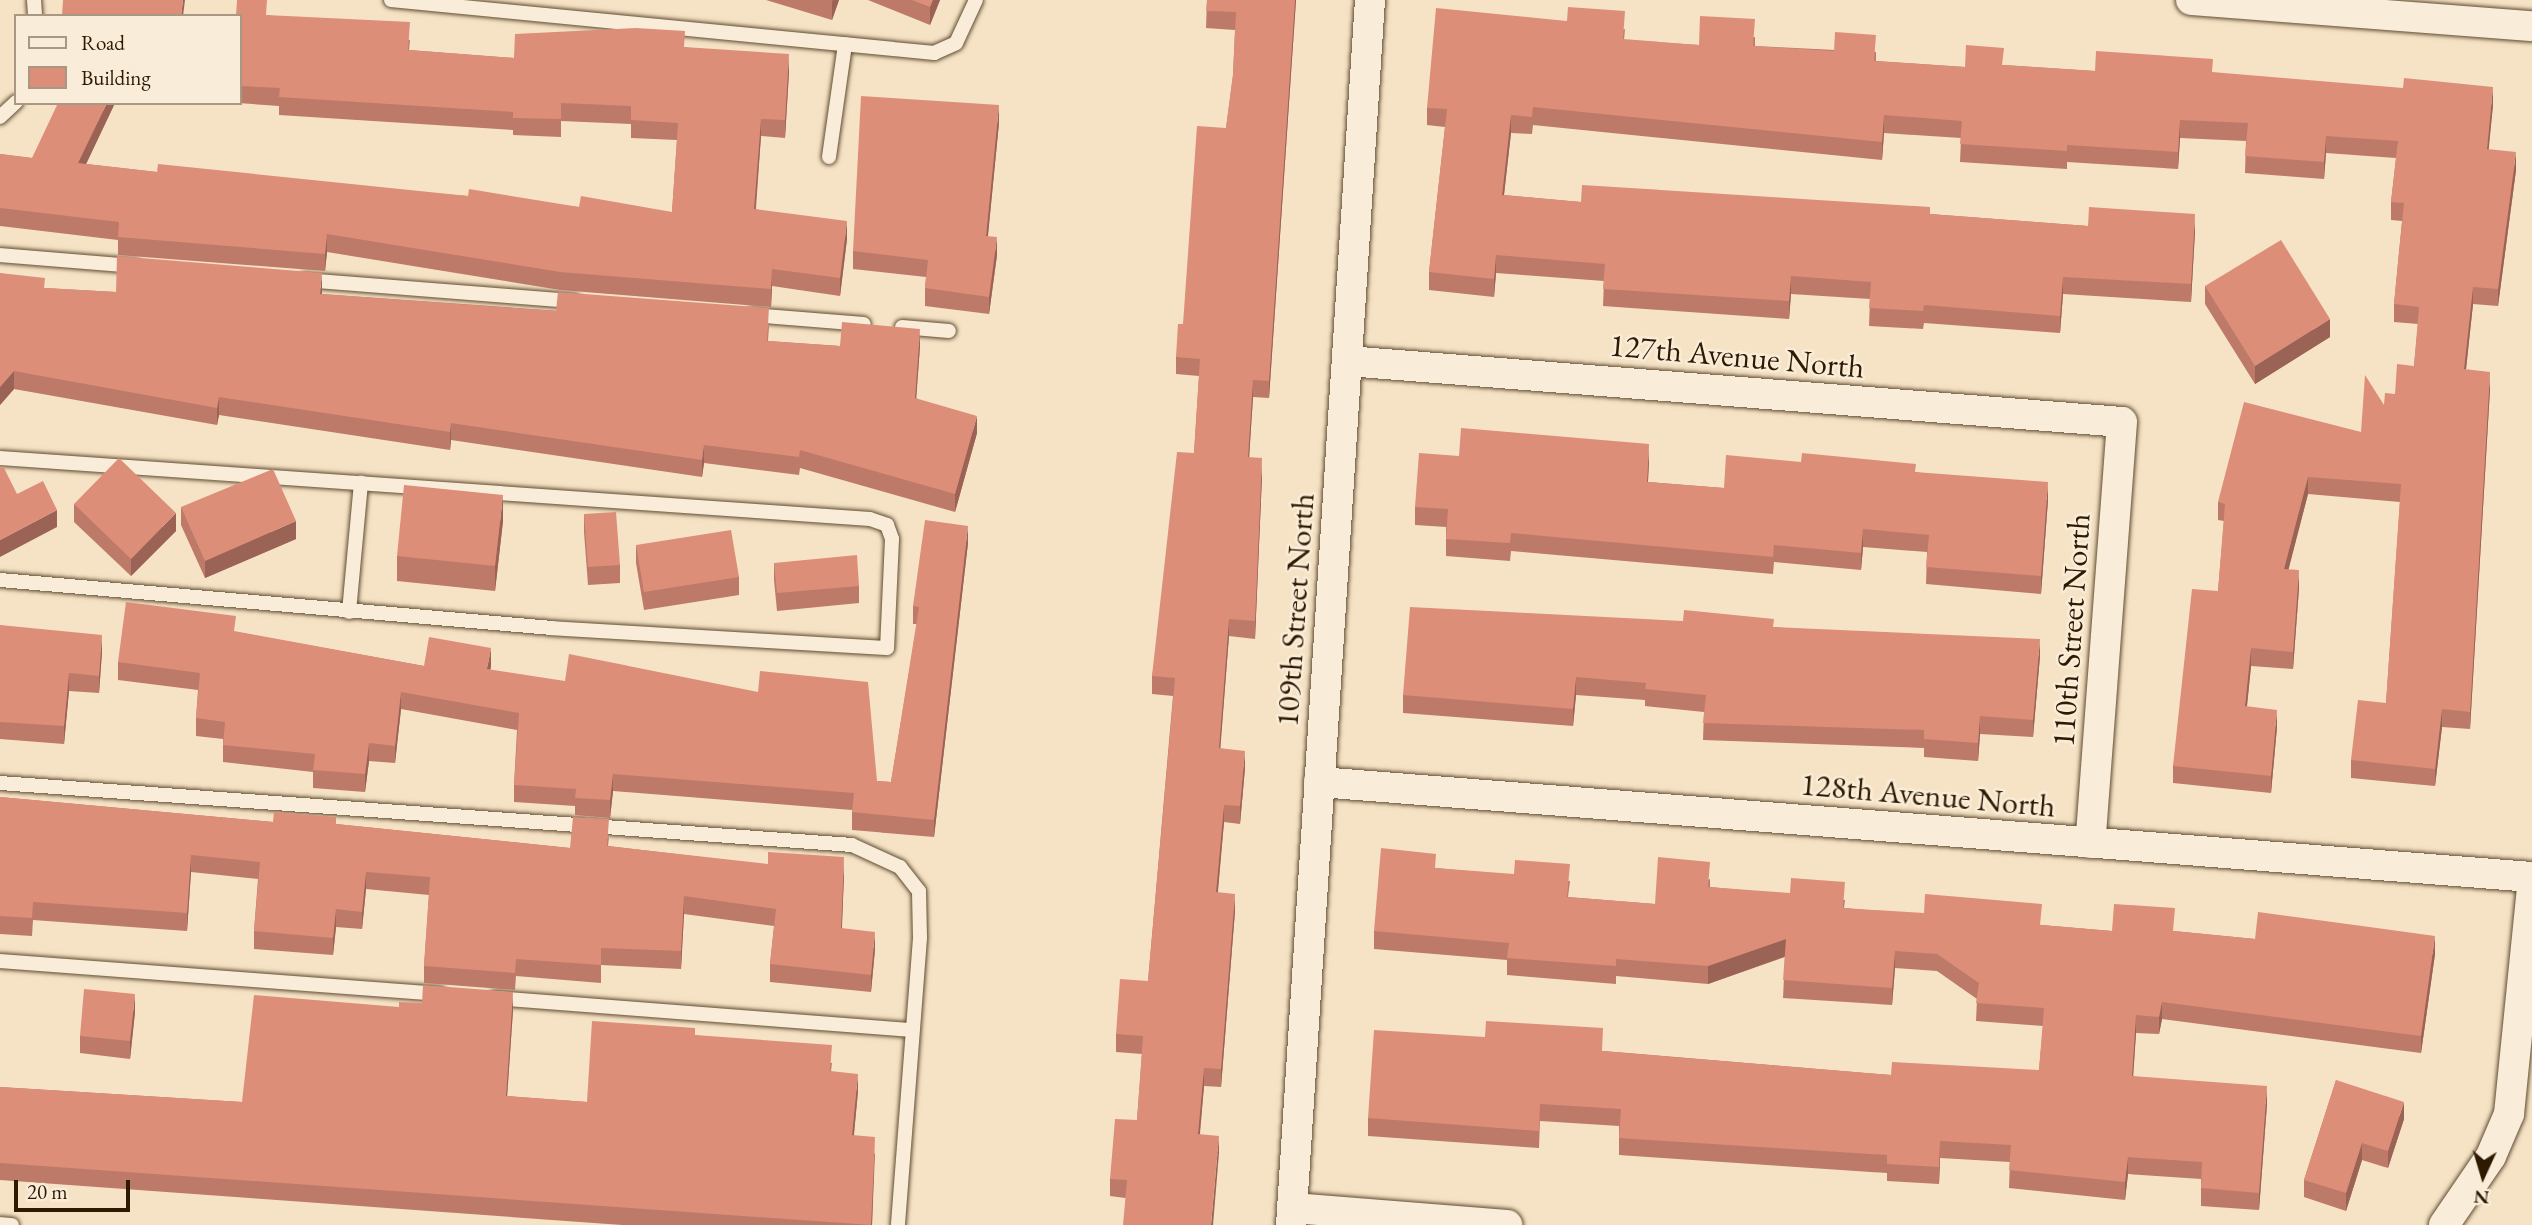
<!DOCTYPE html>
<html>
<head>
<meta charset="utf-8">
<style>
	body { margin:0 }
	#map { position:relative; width:2532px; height:1225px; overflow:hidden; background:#f6e3c5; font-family:"EB Garamond",serif }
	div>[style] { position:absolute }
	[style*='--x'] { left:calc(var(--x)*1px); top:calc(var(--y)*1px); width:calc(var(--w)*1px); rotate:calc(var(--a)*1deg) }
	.roads { filter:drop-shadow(0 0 2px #604c32) drop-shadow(0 0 2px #604c32) }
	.lane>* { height:14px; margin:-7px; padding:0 7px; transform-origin:7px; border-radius:7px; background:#f9edd9 }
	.street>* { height:30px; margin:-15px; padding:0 15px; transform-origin:15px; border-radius:15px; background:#f9edd9 }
	.wall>* { inset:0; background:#bd7a68 }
	.shaded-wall>* { inset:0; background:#9a6355 }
	.building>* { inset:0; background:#dc8e79 }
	span { translate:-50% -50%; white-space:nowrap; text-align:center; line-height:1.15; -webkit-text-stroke:5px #f9edd9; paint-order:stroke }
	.street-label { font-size:32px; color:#2e1901 }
	.legend { position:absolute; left:14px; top:14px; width:228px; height:91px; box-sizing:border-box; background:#f9edd9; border:2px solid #a89883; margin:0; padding:9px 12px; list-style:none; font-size:21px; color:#2e1901 }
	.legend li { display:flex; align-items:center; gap:14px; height:35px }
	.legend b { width:35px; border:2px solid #a89883 }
	.north { position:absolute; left:2448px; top:1141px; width:70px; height:70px; -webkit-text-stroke:5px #f9edd9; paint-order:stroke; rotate:184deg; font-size:19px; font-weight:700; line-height:28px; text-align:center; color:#2e1901 }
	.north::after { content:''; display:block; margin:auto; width:24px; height:32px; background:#2e1901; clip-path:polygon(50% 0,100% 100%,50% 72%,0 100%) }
	.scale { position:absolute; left:14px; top:1180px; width:116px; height:32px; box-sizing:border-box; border:4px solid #2e1901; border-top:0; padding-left:9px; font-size:21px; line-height:24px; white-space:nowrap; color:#2e1901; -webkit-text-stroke:5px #f9edd9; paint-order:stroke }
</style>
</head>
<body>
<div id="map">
	<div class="roads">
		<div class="lane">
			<i style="--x:34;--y:0;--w:16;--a:86"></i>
			<i style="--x:391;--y:0;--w:546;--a:5.57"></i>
			<i style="--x:934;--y:53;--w:24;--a:-24"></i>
			<i style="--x:956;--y:43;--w:47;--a:-65.1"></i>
			<i style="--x:0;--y:117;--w:22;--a:-43"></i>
			<i style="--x:829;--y:157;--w:114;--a:-81.9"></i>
			<i style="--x:0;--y:255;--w:135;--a:4.7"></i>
			<i style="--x:305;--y:280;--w:270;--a:4.5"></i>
			<i style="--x:752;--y:315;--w:112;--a:4.6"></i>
			<i style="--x:902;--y:327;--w:47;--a:4.9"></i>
			<i style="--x:0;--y:458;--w:872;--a:4.01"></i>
			<i style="--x:870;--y:519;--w:18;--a:19"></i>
			<i style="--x:887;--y:525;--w:15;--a:70"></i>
			<i style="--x:892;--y:539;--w:109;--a:92.6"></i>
			<i style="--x:887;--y:648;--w:336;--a:-176.6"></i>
			<i style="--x:552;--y:628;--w:554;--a:-175.03"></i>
			<i style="--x:349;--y:612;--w:130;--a:-84.7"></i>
			<i style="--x:0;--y:783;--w:854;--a:4.16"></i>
			<i style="--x:852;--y:845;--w:53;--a:24.6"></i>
			<i style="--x:900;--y:867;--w:31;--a:52"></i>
			<i style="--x:919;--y:891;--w:47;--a:88.8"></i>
			<i style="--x:920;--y:938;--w:288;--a:94.4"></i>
			<i style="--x:0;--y:961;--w:441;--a:4.3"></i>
			<i style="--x:495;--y:998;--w:418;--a:4.4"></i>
			<i style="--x:0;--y:1224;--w:12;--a:5"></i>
		</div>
		<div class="street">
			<i style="--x:2191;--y:0;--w:342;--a:4.4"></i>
			<i style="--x:1347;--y:361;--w:777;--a:4.5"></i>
			<i style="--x:2122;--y:422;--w:422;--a:94.3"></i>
			<i style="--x:1319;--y:782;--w:1217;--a:4.48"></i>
			<i style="--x:1292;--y:1208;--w:216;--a:4.5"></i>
			<i style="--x:1291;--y:1225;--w:1228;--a:-86.31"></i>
			<i style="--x:2444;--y:1225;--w:83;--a:-55.7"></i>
			<i style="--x:2491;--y:1156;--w:46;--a:-66.8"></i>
			<i style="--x:2509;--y:1114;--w:228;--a:-84.2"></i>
		</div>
	</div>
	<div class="wall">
		<i style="clip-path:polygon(766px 0,839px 0,832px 20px)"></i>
		<i style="clip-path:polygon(868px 0,940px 0,930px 25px)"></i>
		<i style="clip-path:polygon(1207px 0,1296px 0,1269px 398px,1253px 397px,1249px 457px,1262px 476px,1255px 639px,1229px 636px,1220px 748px,1245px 768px,1240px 824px,1224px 822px,1218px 892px,1235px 911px,1221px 1087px,1204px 1086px,1200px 1134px,1219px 1153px,1125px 1198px,1110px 1196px,1110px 1179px,1137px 1120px,1142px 1054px,1116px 1052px,1116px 1034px,1148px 981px,1173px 696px,1152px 694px,1152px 676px,1194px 453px,1199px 376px,1176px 374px,1176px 357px,1226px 128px,1233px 75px,1235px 30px,1206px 28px)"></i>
		<i style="clip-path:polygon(267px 15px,410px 40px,409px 50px,514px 58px,685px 47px,789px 72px,785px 138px,761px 136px,756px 209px,847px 239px,840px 296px,772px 286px,771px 307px,560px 290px,327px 252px,325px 271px,118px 255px,118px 240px,0 226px,0 154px,32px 158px,115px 103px,86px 164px,157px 172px,468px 196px,579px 207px,672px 212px,677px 140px,631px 138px,631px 124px,561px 121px,561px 137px,513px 135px,513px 130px,279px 115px,279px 106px,238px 103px,240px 103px,240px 16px)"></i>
		<i style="clip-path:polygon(1625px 29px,1624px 40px,1699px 45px,1755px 37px,1755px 46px,1876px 52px,1876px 61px,1965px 67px,2004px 65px,2095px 71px,2213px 73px,2493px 105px,2488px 150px,2516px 170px,2498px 306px,2473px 304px,2466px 370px,2490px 389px,2470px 729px,2442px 727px,2435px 786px,2351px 778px,2351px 760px,2386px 703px,2400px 502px,2308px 494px,2288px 570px,2299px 588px,2293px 669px,2251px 666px,2247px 707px,2277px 727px,2271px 793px,2173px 783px,2173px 766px,2218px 591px,2224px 521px,2218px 520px,2218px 502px,2361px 432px,2395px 394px,2414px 366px,2418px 324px,2394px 322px,2394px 304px,2402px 221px,2391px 220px,2391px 202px,2396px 158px,2326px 153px,2324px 179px,2245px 173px,2246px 141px,2180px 138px,2178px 169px,2067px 162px,2067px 169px,1960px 162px,1961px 138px,1884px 133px,1882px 160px,1533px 125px,1532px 134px,1511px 133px,1504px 195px,1581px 202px,1930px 214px,2088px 226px,2195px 231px,2191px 302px,2063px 294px,2060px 333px,1924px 323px,1923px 329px,1869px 326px,1870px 299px,1791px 294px,1789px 319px,1603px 306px,1604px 281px,1496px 273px,1494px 297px,1429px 290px,1429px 272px,1445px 127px,1427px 125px,1427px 108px)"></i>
		<i style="clip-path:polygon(999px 123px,988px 236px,997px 255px,989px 314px,925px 306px,925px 288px,926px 277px,853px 269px,853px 251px)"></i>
		<i style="clip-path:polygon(0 273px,45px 288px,116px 292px,322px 290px,322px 294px,769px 326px,768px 341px,840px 346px,920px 346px,916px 398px,977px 433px,955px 512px,800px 468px,799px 475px,704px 463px,702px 477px,451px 440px,450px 450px,219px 415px,217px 425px,14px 389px,0 405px)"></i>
		<i style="clip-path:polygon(2205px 286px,2330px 337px,2255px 384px,2205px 304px)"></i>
		<i style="clip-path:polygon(1459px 456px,1649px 461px,1648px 482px,1724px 488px,1916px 472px,2048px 500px,2041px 594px,1926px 584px,1927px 552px,1863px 547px,1861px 570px,1774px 562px,1773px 574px,1511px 551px,1510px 561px,1446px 556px,1446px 527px,1415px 525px,1415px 507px)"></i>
		<i style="clip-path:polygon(74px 504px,176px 531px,131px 576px,74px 522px)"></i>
		<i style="clip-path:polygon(181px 507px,296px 539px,205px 578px,181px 525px)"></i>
		<i style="clip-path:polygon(584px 514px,620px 565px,620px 583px,588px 585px,584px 532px)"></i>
		<i style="clip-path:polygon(503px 521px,495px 591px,397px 581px,397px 556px)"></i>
		<i style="clip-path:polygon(968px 543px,934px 837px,852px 830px,852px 810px,613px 791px,610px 818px,575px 815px,575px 806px,514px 802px,514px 785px,517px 730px,401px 709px,395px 763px,369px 761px,365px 792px,313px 788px,313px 772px,223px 762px,223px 739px,196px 736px,196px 718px,198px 690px,118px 680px,118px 662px,236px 632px,424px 666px,491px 666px,490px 670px,877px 781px,891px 782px,917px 624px,913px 624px,913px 606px)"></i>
		<i style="clip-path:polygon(636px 545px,739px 577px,739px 595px,644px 610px,636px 563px)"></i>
		<i style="clip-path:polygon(774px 563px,859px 586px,859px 603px,777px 611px,774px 580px)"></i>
		<i style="clip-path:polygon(0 625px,102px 652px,99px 693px,69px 691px,64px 744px,0 739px)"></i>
		<i style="clip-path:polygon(1774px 627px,2040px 656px,2033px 737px,1980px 734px,1978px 761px,1924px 757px,1924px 748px,1703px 740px,1704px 712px,1645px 706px,1645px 700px,1576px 695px,1573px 726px,1403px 713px,1403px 695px)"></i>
		<i style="clip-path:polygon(0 797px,273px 822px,336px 824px,570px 848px,609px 837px,608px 846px,844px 874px,842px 928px,875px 949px,871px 992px,770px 982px,770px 964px,774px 926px,684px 914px,681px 969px,601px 965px,601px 983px,516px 976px,515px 990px,424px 983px,424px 966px,429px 895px,366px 889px,362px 929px,336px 927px,333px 955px,254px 949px,254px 931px,258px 879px,191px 872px,187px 931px,33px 920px,32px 936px,0 934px)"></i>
		<i style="clip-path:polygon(1436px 868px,1570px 881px,1568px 897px,1655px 904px,1710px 879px,1710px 887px,1845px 900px,1844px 908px,2112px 931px,2174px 931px,2255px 939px,2435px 954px,2421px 1053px,2162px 1019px,2159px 1034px,2136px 1033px,2133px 1076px,2267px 1104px,2259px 1210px,2201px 1206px,2201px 1179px,2128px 1174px,2125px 1200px,2009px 1188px,2010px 1162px,1940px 1158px,1939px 1184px,1887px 1181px,1887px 1173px,1619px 1155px,1619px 1126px,1540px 1121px,1539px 1148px,1368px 1136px,1368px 1118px,1603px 1051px,1891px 1075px,2039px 1070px,2043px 1026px,1976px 1021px,1977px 999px,1937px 971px,1895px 968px,1892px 1005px,1783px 998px,1785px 957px,1708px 984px,1616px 976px,1616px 984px,1507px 975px,1507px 960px,1374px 949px,1374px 931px)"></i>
		<i style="clip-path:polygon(399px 1007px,513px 1010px,507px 1096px,587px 1102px,695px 1035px,832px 1063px,831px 1071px,858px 1091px,854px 1135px,875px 1154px,872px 1225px,622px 1225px,0 1180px,0 1087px,242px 1102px)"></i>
		<i style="clip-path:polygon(135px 1012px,130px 1059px,80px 1053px,80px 1036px)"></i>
		<i style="clip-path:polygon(2336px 1080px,2404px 1119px,2388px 1168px,2362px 1160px,2346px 1211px,2304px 1197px,2304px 1180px)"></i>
	</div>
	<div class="shaded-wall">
		<i style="clip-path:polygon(183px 0,185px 0,183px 16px,181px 16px)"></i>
		<i style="clip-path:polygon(833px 0,839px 0,832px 20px,832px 2px)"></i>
		<i style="clip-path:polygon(933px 0,940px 0,930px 25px,930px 7px)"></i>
		<i style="clip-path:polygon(1295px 0,1296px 0,1269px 398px,1269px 381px)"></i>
		<i style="clip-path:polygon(789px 54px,789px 72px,785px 138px,785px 120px)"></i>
		<i style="clip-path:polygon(2493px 87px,2493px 105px,2487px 167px,2487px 149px)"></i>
		<i style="clip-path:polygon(107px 103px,115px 103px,78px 181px,78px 163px)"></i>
		<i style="clip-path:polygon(999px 105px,999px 123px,986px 254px,986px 236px)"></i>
		<i style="clip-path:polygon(1511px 115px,1511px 133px,1502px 212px,1502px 195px)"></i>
		<i style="clip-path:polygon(1884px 115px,1884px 133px,1882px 160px,1882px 142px)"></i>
		<i style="clip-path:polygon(761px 119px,761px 136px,754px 227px,754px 209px)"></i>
		<i style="clip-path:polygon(2180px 120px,2180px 138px,2178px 169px,2178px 152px)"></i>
		<i style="clip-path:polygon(2326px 136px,2326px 153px,2324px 179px,2324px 162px)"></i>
		<i style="clip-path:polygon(2516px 152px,2516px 170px,2498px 306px,2498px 289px)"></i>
		<i style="clip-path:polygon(2195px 214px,2195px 231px,2191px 302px,2191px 284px)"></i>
		<i style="clip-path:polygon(847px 221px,847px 239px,840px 296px,840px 278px)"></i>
		<i style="clip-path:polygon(327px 234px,327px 252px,325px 271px,325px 254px)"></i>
		<i style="clip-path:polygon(997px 237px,997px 255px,989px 314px,989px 297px)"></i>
		<i style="clip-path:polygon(1496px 255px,1496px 273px,1494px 297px,1494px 279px)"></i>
		<i style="clip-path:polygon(772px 269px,772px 286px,771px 307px,771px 289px)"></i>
		<i style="clip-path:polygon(322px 273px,322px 290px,320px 312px,320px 294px)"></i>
		<i style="clip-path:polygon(1791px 276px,1791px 294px,1789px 319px,1789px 301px)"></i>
		<i style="clip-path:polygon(2063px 277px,2063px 294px,2060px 333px,2060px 316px)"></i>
		<i style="clip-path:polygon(2473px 287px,2473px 304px,2464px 387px,2464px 369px)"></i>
		<i style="clip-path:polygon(2330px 319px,2330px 337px,2255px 384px,2255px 366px)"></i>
		<i style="clip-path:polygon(920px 329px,920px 346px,915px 416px,915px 398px)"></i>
		<i style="clip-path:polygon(14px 371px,14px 389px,0 405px,0 387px)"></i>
		<i style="clip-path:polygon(2490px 372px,2490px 389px,2470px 729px,2470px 712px)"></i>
		<i style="clip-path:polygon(1253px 380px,1253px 397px,1248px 475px,1248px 457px)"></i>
		<i style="clip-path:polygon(219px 397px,219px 415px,217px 425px,217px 408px)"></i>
		<i style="clip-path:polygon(977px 416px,977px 433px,955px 512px,955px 494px)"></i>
		<i style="clip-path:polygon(451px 423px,451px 440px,450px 450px,450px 432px)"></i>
		<i style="clip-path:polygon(1649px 444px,1649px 461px,1647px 499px,1647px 482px)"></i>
		<i style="clip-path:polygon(704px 445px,704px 463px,702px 477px,702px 460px)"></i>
		<i style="clip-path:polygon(1262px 458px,1262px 476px,1255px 639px,1255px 621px)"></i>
		<i style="clip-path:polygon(2308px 477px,2308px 494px,2284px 587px,2284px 569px)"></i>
		<i style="clip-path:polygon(2048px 482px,2048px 500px,2041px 594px,2041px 576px)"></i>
		<i style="clip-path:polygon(503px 495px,503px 521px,495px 591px,495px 566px)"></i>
		<i style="clip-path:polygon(57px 510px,57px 527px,0 557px,0 540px)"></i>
		<i style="clip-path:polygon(176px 513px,176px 531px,131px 576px,131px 559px)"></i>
		<i style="clip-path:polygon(296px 521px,296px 539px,205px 578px,205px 561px)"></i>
		<i style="clip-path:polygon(968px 526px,968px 543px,934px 837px,934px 820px)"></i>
		<i style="clip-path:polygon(1863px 529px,1863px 547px,1861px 570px,1861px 553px)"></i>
		<i style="clip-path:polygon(2299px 570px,2299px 588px,2293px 669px,2293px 652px)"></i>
		<i style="clip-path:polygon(1229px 619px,1229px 636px,1219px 766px,1219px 748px)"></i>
		<i style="clip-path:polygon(102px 635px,102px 652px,99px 693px,99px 676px)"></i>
		<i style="clip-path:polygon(2040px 639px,2040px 656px,2033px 737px,2033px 720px)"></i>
		<i style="clip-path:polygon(491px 648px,491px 666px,487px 687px,487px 669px)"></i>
		<i style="clip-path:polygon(2251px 648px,2251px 666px,2245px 724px,2245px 706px)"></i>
		<i style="clip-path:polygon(69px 673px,69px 691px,64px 744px,64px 726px)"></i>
		<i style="clip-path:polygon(1576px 677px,1576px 695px,1573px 726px,1573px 709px)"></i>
		<i style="clip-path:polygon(401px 692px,401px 709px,395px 763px,395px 746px)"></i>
		<i style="clip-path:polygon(2442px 709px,2442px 727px,2435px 786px,2435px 769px)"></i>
		<i style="clip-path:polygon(2277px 710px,2277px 727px,2271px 793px,2271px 776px)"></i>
		<i style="clip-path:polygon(1980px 716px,1980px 734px,1978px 761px,1978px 743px)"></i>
		<i style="clip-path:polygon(369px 743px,369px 761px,365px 792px,365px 774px)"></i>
		<i style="clip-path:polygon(1245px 751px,1245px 768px,1240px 824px,1240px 806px)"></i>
		<i style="clip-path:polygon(613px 774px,613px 791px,610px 818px,610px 800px)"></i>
		<i style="clip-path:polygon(1224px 805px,1224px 822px,1216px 910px,1216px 892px)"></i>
		<i style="clip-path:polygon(191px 855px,191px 872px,187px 931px,187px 913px)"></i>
		<i style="clip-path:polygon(844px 857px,844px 874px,841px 946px,841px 928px)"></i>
		<i style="clip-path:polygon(366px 872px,366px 889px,362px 929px,362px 912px)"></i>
		<i style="clip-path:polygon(1235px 894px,1235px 911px,1221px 1087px,1221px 1069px)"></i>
		<i style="clip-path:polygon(684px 896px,684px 914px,681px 969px,681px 951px)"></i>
		<i style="clip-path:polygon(336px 909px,336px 927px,333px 955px,333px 938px)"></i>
		<i style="clip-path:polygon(875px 932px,875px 949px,871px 992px,871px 975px)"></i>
		<i style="clip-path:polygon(2435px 936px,2435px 954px,2421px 1053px,2421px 1036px)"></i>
		<i style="clip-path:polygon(1786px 939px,1786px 956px,1708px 984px,1708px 966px)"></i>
		<i style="clip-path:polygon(1895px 951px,1895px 968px,1892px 1005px,1892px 988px)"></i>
		<i style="clip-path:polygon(513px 992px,513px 1010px,506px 1113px,506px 1096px)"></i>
		<i style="clip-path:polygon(135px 994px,135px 1012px,130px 1059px,130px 1041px)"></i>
		<i style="clip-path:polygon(2162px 1002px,2162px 1019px,2159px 1034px,2159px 1017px)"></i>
		<i style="clip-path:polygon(2136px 1015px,2136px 1033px,2132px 1094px,2132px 1076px)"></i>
		<i style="clip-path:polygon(1204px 1068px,1204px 1086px,1198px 1152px,1198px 1134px)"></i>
		<i style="clip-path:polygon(858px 1074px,858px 1091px,852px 1153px,852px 1135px)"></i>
		<i style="clip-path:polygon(2267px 1086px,2267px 1104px,2259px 1210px,2259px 1193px)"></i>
		<i style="clip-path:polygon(2404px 1102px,2404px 1119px,2388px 1168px,2388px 1151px)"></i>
		<i style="clip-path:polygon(1219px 1136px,1219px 1153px,1213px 1225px,1211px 1225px)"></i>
		<i style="clip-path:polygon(875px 1137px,872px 1225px,871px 1225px)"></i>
		<i style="clip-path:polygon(1940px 1141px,1940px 1158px,1939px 1184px,1939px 1167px)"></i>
		<i style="clip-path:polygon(2362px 1143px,2362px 1160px,2346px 1211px,2346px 1193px)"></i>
		<i style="clip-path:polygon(2128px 1157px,2128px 1174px,2125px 1200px,2125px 1182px)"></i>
	</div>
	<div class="building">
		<i style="clip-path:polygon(63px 0,183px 0,181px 16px,62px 16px)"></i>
		<i style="clip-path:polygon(237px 0,267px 0,266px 15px,410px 22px,408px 50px,514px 58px,515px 34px,636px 28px,685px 31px,684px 47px,789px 54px,785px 120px,761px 119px,754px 209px,847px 221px,840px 278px,772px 269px,771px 289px,560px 272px,327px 234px,325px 254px,118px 237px,119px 222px,0 208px,0 154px,32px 158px,58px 103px,107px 103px,78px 163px,157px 172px,158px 164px,468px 196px,469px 189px,579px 207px,581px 196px,672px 212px,678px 123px,631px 120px,631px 106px,561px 103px,561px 119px,513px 118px,513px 112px,279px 97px,280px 88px,240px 86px,240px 16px,236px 16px)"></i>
		<i style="clip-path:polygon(912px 0,933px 0,930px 7px)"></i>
		<i style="clip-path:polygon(1207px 0,1295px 0,1269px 381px,1253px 380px,1248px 457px,1262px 458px,1255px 621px,1229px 619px,1219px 748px,1245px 751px,1240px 806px,1224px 805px,1216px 892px,1235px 894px,1221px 1069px,1204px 1068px,1198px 1134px,1219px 1136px,1211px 1225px,1123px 1225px,1127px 1180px,1110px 1179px,1115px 1119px,1137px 1120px,1143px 1036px,1116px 1034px,1120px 979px,1148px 981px,1175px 678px,1152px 676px,1177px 452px,1194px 453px,1200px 359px,1176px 357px,1178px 324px,1183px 324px,1197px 126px,1226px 128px,1233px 75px,1236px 12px,1206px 11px)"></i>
		<i style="clip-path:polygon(1568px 7px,1625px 11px,1623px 39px,1699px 45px,1700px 16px,1755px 19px,1753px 46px,1834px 51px,1835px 32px,1876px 35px,1874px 61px,1965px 67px,1966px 45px,2004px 48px,2002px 65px,2095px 71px,2096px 51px,2213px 59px,2212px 72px,2403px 88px,2404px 78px,2493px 87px,2487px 149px,2516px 152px,2498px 289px,2473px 287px,2464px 369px,2490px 372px,2470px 712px,2442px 709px,2435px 769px,2351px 760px,2358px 700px,2386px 703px,2401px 484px,2308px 477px,2284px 569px,2299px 570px,2293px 652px,2251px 648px,2245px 706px,2277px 710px,2271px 776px,2173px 766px,2192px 589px,2218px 591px,2225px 504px,2218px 502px,2244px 402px,2361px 432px,2365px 375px,2384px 405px,2385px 393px,2395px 394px,2397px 364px,2414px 366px,2419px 307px,2394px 304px,2404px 203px,2391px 202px,2398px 141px,2326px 136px,2324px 162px,2245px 156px,2248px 123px,2180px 120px,2178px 152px,2067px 145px,2067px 151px,1960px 144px,1962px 121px,1884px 115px,1882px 142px,1533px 107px,1532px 117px,1511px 115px,1502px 195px,1581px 202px,1582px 185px,1930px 207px,1930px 214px,2088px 226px,2089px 207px,2195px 214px,2191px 284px,2063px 277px,2060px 316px,1924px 305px,1923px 311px,1869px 308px,1871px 282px,1791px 276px,1789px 301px,1603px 289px,1605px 264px,1496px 255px,1494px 279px,1429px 272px,1447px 109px,1427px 108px,1436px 8px,1567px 21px)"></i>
		<i style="clip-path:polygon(861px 96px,999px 105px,986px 236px,997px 237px,989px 297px,925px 288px,928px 260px,853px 251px)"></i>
		<i style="clip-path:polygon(2281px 240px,2330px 319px,2255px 366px,2205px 286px)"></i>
		<i style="clip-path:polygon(117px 256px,322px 273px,320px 294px,556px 311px,558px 292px,769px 308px,767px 341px,840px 346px,842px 322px,920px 329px,915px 398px,977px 416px,955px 494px,800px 450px,799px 457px,704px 445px,702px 460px,451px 423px,450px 432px,219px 397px,217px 408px,14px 371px,0 387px,0 273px,45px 278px,44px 288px,116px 292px)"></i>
		<i style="clip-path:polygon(1461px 428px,1649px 444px,1647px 482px,1724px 488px,1726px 455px,1801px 462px,1802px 453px,1916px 464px,1915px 472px,2048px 482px,2041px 576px,1926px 567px,1929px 535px,1863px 529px,1861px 553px,1774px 545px,1773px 557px,1511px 533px,1510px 543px,1446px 539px,1448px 509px,1415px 507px,1419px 453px,1459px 456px)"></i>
		<i style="clip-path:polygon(119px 458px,176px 513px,131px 559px,74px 504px)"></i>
		<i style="clip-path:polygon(3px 466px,17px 494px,43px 481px,57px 510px,0 540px,0 468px)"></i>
		<i style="clip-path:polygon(273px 469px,296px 521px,205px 561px,181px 507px)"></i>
		<i style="clip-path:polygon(404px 485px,503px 495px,495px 566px,397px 556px)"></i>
		<i style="clip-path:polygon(616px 512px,620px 565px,588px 567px,584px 514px)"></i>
		<i style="clip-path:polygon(925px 520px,968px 526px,934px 820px,852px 812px,854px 793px,613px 774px,610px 800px,575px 798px,576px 789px,514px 785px,519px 713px,401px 692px,395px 746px,369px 743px,365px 774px,313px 770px,315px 754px,223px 745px,225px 722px,196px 718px,200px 673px,118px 662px,126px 602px,236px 616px,234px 631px,424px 666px,429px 637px,491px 648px,487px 669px,565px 681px,569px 654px,758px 692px,760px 671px,868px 682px,877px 781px,891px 782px,919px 607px,913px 606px)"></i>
		<i style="clip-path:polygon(731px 530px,739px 577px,644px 592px,636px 545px)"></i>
		<i style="clip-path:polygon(857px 555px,859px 586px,777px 593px,774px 563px)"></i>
		<i style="clip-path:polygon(1410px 607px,1683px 621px,1684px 610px,1774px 619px,1773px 627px,2040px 639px,2033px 720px,1980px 716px,1978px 743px,1924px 739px,1924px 730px,1703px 723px,1706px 695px,1645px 689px,1646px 683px,1576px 677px,1573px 709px,1403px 695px)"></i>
		<i style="clip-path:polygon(0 625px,102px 635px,99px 676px,69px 673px,64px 726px,0 722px)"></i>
		<i style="clip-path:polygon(0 797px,273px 822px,274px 812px,336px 817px,336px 824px,570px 848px,573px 817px,609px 819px,607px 846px,768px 864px,768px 852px,844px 857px,841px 928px,875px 932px,871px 975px,770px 964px,776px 909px,684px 896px,681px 951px,601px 948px,601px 965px,516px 959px,515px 973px,424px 966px,430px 877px,366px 872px,362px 912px,336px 909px,333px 938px,254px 931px,260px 862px,191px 855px,187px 913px,33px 902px,32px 918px,0 916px)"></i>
		<i style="clip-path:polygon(1381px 848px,1436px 854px,1435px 868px,1514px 874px,1515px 860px,1570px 864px,1567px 897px,1655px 904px,1658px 857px,1710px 862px,1708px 887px,1790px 893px,1791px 878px,1845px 882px,1843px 908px,1924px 913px,1925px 894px,2042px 904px,2040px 925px,2112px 931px,2114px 904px,2175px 908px,2173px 931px,2255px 939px,2258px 912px,2435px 936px,2421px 1036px,2162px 1002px,2159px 1017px,2136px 1015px,2132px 1076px,2267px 1086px,2259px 1193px,2201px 1188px,2202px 1162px,2128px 1157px,2125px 1182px,2009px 1170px,2011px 1145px,1940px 1141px,1939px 1167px,1887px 1164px,1887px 1155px,1619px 1138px,1621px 1109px,1540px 1104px,1539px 1131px,1368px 1118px,1374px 1030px,1485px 1037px,1486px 1021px,1603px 1028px,1602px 1051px,1891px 1075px,1892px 1062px,2039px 1070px,2044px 1008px,1976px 1003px,1979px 983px,1937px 954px,1895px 951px,1892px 988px,1783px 980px,1786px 939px,1708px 966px,1616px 959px,1616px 966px,1507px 958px,1509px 943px,1374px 931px)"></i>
		<i style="clip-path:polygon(423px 985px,513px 992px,506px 1096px,587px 1102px,592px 1021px,695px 1028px,695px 1035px,832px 1045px,830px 1071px,858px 1074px,852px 1135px,875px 1137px,871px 1225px,0 1163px,0 1087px,242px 1102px,254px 995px,399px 1007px,399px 1002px,422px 1003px)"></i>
		<i style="clip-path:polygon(84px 989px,135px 994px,130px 1041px,80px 1036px)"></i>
		<i style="clip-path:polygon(2336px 1080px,2404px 1102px,2388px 1151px,2362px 1143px,2346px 1193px,2304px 1180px)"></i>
	</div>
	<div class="street-label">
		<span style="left:1737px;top:356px;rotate:5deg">127th Avenue North</span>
		<span style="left:1295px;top:610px;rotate:-86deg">109th Street North</span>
		<span style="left:2071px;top:630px;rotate:-86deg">110th Street North</span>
		<span style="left:1928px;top:795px;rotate:5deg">128th Avenue North</span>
	</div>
	<ul class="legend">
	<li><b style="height:9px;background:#f9edd9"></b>Road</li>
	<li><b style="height:19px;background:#dc8e79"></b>Building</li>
	</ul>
	<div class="north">N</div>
	<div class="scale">20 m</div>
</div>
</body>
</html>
